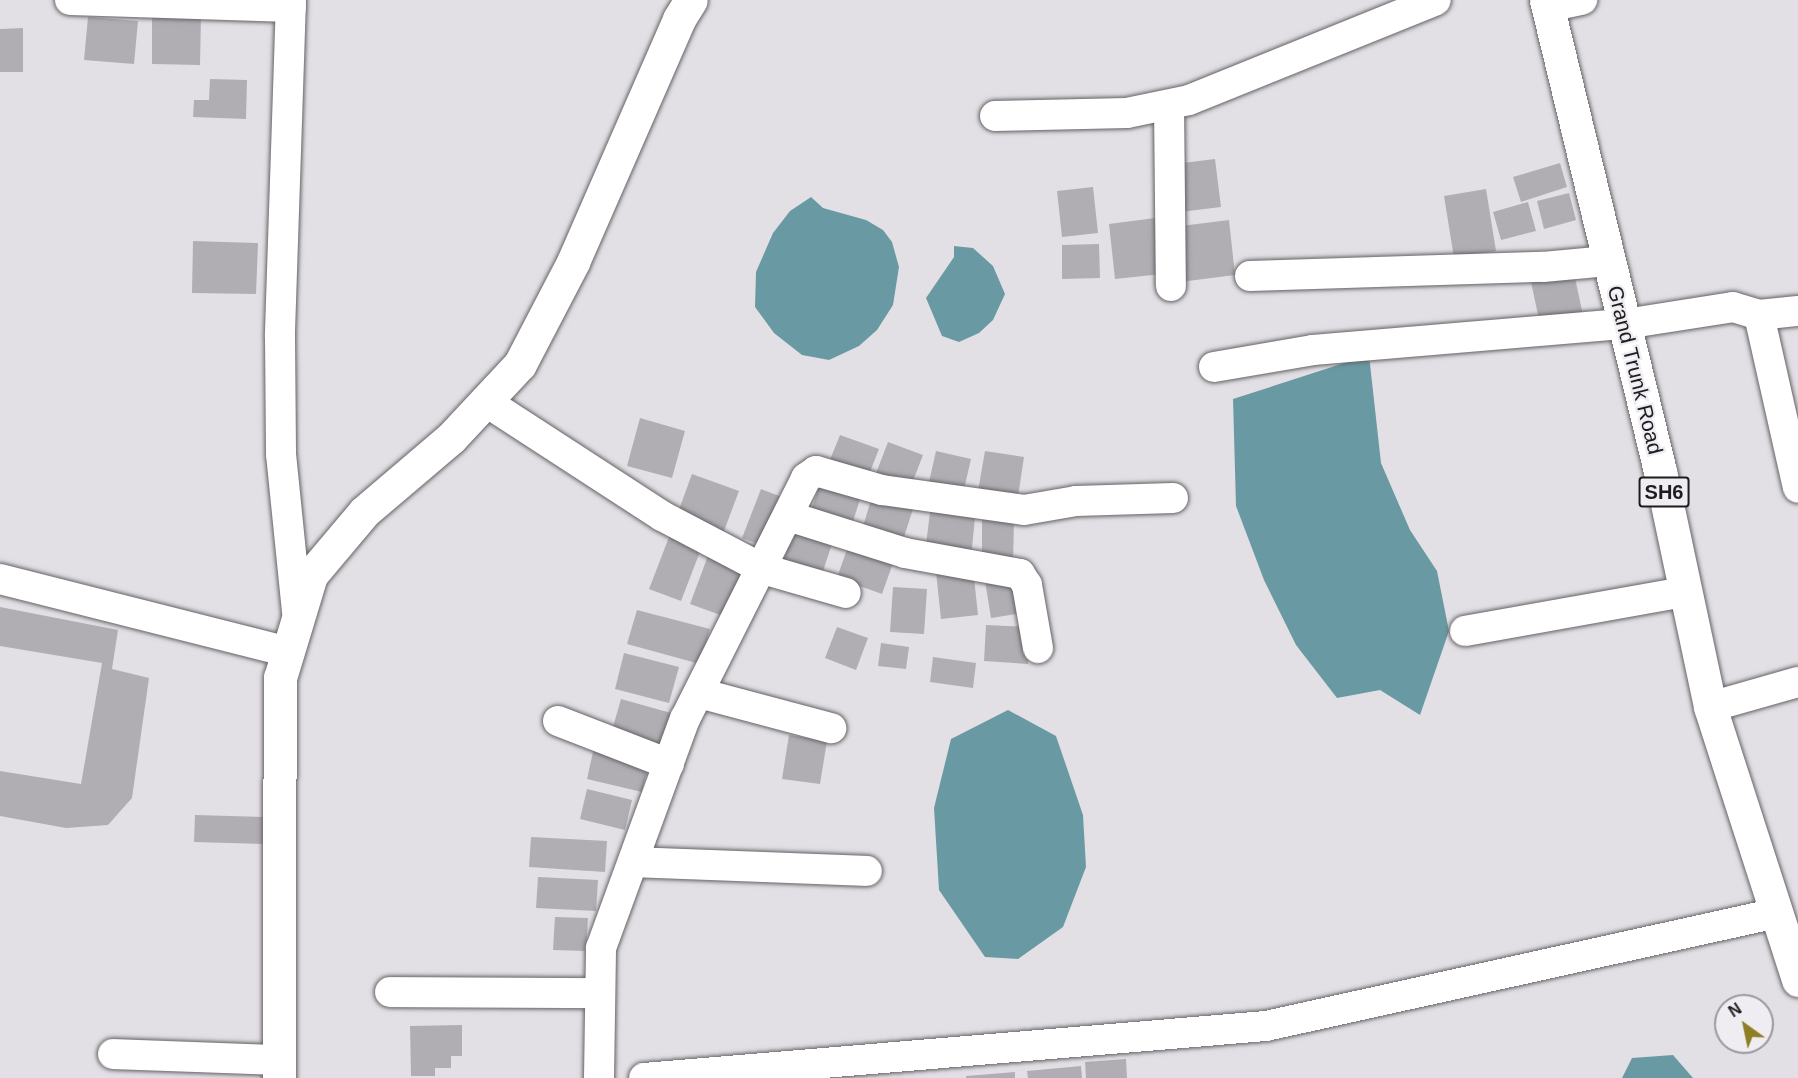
<!DOCTYPE html>
<html>
<head>
<meta charset="utf-8">
<style>
	body { margin:0 }
	#map { position:relative; width:1798px; height:1078px; overflow:hidden; background:#e3e0e5; font-family:Arial,sans-serif }
	div>[style] { position:absolute }
	[style*='--x'] { left:calc(var(--x)*1px); top:calc(var(--y)*1px); width:calc(var(--w)*1px); rotate:calc(var(--a)*1deg) }
	.water>* { inset:0; background:#699aa4 }
	.building>* { inset:0; background:#b1aeb3 }
	.roads { filter:drop-shadow(0 0 2px #656266) drop-shadow(0 0 2px #656266) }
	.street>* { height:30px; margin:-15px; padding:0 15px; transform-origin:15px; border-radius:15px; background:#fff }
	.secondary>* { height:33px; margin:-16.5px; padding:0 16.5px; transform-origin:16.5px; border-radius:16.5px; background:#fff }
	.primary>* { height:33px; margin:-16.5px; padding:0 16.5px; transform-origin:16.5px; border-radius:16.5px; background:#fff }
	span { translate:-50% -50%; white-space:nowrap; text-align:center; line-height:1.15; -webkit-text-stroke:4.5px #f0edf2; paint-order:stroke }
	.shield-label span { padding:2px 4px; background:#f0edf2; border:2px solid; border-radius:4px; -webkit-text-stroke-width:0 }
	.shield-label { font-size:20px; color:#1d1c1e; font-weight:700 }
	.street-label { font-size:21px; color:#1d1c1e }
	.north { position:absolute; left:1714px; top:994px; width:60px; height:60px; box-sizing:border-box; background:#f0edf2; border:2px solid #9c999d; border-radius:50%; rotate:327deg; font-size:16px; font-weight:700; line-height:24px; text-align:center; color:#1d1c1e }
	.north::after { content:''; display:block; margin:auto; width:21px; height:27px; background:#907e25; clip-path:polygon(50% 0,100% 100%,50% 72%,0 100%) }
</style>
</head>
<body>
<div id="map">
	<div class="water">
		<i style="clip-path:polygon(811px 197px,823px 208px,866px 220px,883px 230px,892px 242px,899px 267px,893px 305px,877px 330px,859px 346px,829px 360px,802px 355px,774px 333px,755px 307px,756px 272px,773px 233px,790px 211px)"></i>
		<i style="clip-path:polygon(954px 246px,973px 248px,993px 266px,1005px 294px,993px 320px,979px 333px,959px 342px,942px 336px,926px 298px,954px 257px)"></i>
		<i style="clip-path:polygon(1369px 355px,1381px 463px,1410px 530px,1437px 571px,1449px 631px,1420px 715px,1380px 690px,1337px 698px,1296px 645px,1264px 580px,1236px 506px,1233px 399px)"></i>
		<i style="clip-path:polygon(1008px 710px,1056px 736px,1083px 815px,1086px 867px,1063px 927px,1018px 959px,985px 957px,939px 890px,934px 808px,951px 739px)"></i>
		<i style="clip-path:polygon(1673px 1055px,1693px 1078px,1622px 1078px,1632px 1058px)"></i>
	</div>
	<div class="building">
		<i style="clip-path:polygon(152px 15px,201px 16px,200px 65px,152px 64px)"></i>
		<i style="clip-path:polygon(88px 17px,138px 21px,134px 64px,84px 60px)"></i>
		<i style="clip-path:polygon(23px 28px,23px 72px,0 72px,0 29px)"></i>
		<i style="clip-path:polygon(210px 79px,247px 80px,246px 119px,193px 117px,194px 100px,209px 100px)"></i>
		<i style="clip-path:polygon(1215px 159px,1221px 207px,1180px 212px,1175px 164px)"></i>
		<i style="clip-path:polygon(1560px 163px,1567px 187px,1521px 202px,1513px 177px)"></i>
		<i style="clip-path:polygon(1093px 187px,1098px 233px,1062px 237px,1057px 191px)"></i>
		<i style="clip-path:polygon(1486px 189px,1496px 251px,1454px 258px,1444px 196px)"></i>
		<i style="clip-path:polygon(1569px 193px,1576px 220px,1544px 229px,1537px 201px)"></i>
		<i style="clip-path:polygon(1528px 202px,1536px 231px,1501px 240px,1493px 212px)"></i>
		<i style="clip-path:polygon(1155px 218px,1162px 274px,1115px 279px,1109px 224px)"></i>
		<i style="clip-path:polygon(1229px 220px,1235px 275px,1180px 282px,1173px 227px)"></i>
		<i style="clip-path:polygon(193px 241px,258px 243px,256px 294px,192px 293px)"></i>
		<i style="clip-path:polygon(1099px 244px,1100px 278px,1062px 279px,1062px 245px)"></i>
		<i style="clip-path:polygon(1574px 273px,1584px 320px,1541px 329px,1531px 282px)"></i>
		<i style="clip-path:polygon(640px 418px,685px 431px,672px 478px,627px 466px)"></i>
		<i style="clip-path:polygon(840px 435px,879px 449px,866px 482px,827px 467px)"></i>
		<i style="clip-path:polygon(888px 442px,923px 455px,908px 494px,873px 481px)"></i>
		<i style="clip-path:polygon(936px 451px,971px 459px,962px 498px,927px 491px)"></i>
		<i style="clip-path:polygon(985px 451px,1024px 457px,1017px 503px,977px 497px)"></i>
		<i style="clip-path:polygon(692px 474px,739px 491px,724px 531px,677px 515px)"></i>
		<i style="clip-path:polygon(820px 483px,861px 496px,850px 531px,809px 518px)"></i>
		<i style="clip-path:polygon(761px 489px,790px 500px,771px 549px,742px 538px)"></i>
		<i style="clip-path:polygon(873px 493px,914px 506px,902px 543px,862px 530px)"></i>
		<i style="clip-path:polygon(931px 504px,976px 508px,971px 558px,925px 553px)"></i>
		<i style="clip-path:polygon(982px 518px,1014px 519px,1013px 567px,982px 566px)"></i>
		<i style="clip-path:polygon(795px 528px,833px 541px,820px 580px,781px 567px)"></i>
		<i style="clip-path:polygon(671px 532px,703px 544px,681px 601px,649px 589px)"></i>
		<i style="clip-path:polygon(848px 546px,893px 563px,882px 594px,837px 578px)"></i>
		<i style="clip-path:polygon(709px 553px,745px 566px,726px 617px,690px 604px)"></i>
		<i style="clip-path:polygon(973px 568px,978px 615px,941px 619px,936px 572px)"></i>
		<i style="clip-path:polygon(1017px 575px,1023px 613px,991px 618px,985px 581px)"></i>
		<i style="clip-path:polygon(893px 587px,927px 589px,924px 634px,890px 632px)"></i>
		<i style="clip-path:polygon(0 607px,118px 630px,112px 669px,149px 678px,132px 798px,108px 825px,66px 828px,0 816px,0 771px,81px 784px,102px 663px,0 646px)"></i>
		<i style="clip-path:polygon(637px 610px,710px 629px,700px 664px,627px 644px)"></i>
		<i style="clip-path:polygon(986px 625px,1030px 627px,1028px 664px,984px 661px)"></i>
		<i style="clip-path:polygon(837px 627px,868px 638px,856px 670px,825px 658px)"></i>
		<i style="clip-path:polygon(881px 643px,909px 647px,906px 669px,878px 666px)"></i>
		<i style="clip-path:polygon(624px 653px,679px 667px,669px 703px,615px 689px)"></i>
		<i style="clip-path:polygon(933px 657px,976px 663px,973px 688px,930px 682px)"></i>
		<i style="clip-path:polygon(621px 699px,671px 713px,661px 748px,611px 734px)"></i>
		<i style="clip-path:polygon(789px 735px,827px 741px,820px 784px,782px 779px)"></i>
		<i style="clip-path:polygon(594px 747px,649px 760px,642px 792px,587px 779px)"></i>
		<i style="clip-path:polygon(587px 789px,632px 800px,625px 830px,580px 819px)"></i>
		<i style="clip-path:polygon(195px 815px,265px 817px,264px 844px,194px 842px)"></i>
		<i style="clip-path:polygon(531px 837px,607px 841px,605px 872px,529px 867px)"></i>
		<i style="clip-path:polygon(538px 877px,598px 880px,596px 911px,536px 908px)"></i>
		<i style="clip-path:polygon(555px 917px,588px 918px,586px 951px,553px 950px)"></i>
		<i style="clip-path:polygon(462px 1025px,462px 1056px,451px 1056px,451px 1068px,435px 1068px,435px 1076px,411px 1076px,410px 1026px)"></i>
		<i style="clip-path:polygon(1126px 1059px,1127px 1078px,1086px 1078px,1085px 1062px)"></i>
		<i style="clip-path:polygon(1081px 1066px,1082px 1078px,1028px 1078px,1027px 1071px)"></i>
		<i style="clip-path:polygon(1015px 1072px,1015px 1078px,966px 1078px,966px 1076px)"></i>
	</div>
	<div class="roads">
		<div class="street">
			<i style="--x:70;--y:0;--w:221;--a:1.8"></i>
			<i style="--x:291;--y:0;--w:337;--a:91.9"></i>
			<i style="--x:280;--y:337;--w:117;--a:89.5"></i>
			<i style="--x:281;--y:454;--w:158;--a:84.2"></i>
			<i style="--x:1548;--y:7;--w:35;--a:-12"></i>
			<i style="--x:1169;--y:105;--w:181;--a:89.4"></i>
			<i style="--x:995;--y:116;--w:132;--a:-1.3"></i>
			<i style="--x:1127;--y:113;--w:63;--a:-11.8"></i>
			<i style="--x:1189;--y:100;--w:266;--a:-22"></i>
			<i style="--x:1250;--y:276;--w:293;--a:-1.8"></i>
			<i style="--x:1543;--y:267;--w:65;--a:-5.3"></i>
			<i style="--x:1759;--y:315;--w:177;--a:77.3"></i>
			<i style="--x:1214;--y:367;--w:100;--a:-9.7"></i>
			<i style="--x:1313;--y:350;--w:313;--a:-4.8"></i>
			<i style="--x:1625;--y:324;--w:109;--a:-8.9"></i>
			<i style="--x:1733;--y:307;--w:27;--a:17"></i>
			<i style="--x:1759;--y:315;--w:39;--a:-6"></i>
			<i style="--x:485;--y:401;--w:211;--a:33"></i>
			<i style="--x:662;--y:516;--w:114;--a:27.7"></i>
			<i style="--x:763;--y:569;--w:86;--a:16.1"></i>
			<i style="--x:788;--y:516;--w:123;--a:17.5"></i>
			<i style="--x:905;--y:553;--w:117;--a:10.3"></i>
			<i style="--x:1020;--y:574;--w:13;--a:58"></i>
			<i style="--x:1027;--y:585;--w:64;--a:80.1"></i>
			<i style="--x:0;--y:579;--w:297;--a:14.2"></i>
			<i style="--x:1465;--y:631;--w:223;--a:-10.1"></i>
			<i style="--x:699;--y:693;--w:137;--a:14.9"></i>
			<i style="--x:1710;--y:707;--w:91;--a:-15.9"></i>
			<i style="--x:558;--y:721;--w:119;--a:21.2"></i>
			<i style="--x:633;--y:862;--w:234;--a:2.2"></i>
			<i style="--x:390;--y:992;--w:210;--a:0.3"></i>
			<i style="--x:113;--y:1054;--w:166;--a:2.1"></i>
			<i style="--x:599;--y:1078;--w:130;--a:-89.1"></i>
			<i style="--x:601;--y:948;--w:244;--a:-69.9"></i>
			<i style="--x:685;--y:719;--w:270;--a:-63.3"></i>
			<i style="--x:806;--y:478;--w:12;--a:-35"></i>
			<i style="--x:816;--y:471;--w:69;--a:16.1"></i>
			<i style="--x:882;--y:490;--w:143;--a:8"></i>
			<i style="--x:1024;--y:510;--w:53;--a:-9.8"></i>
			<i style="--x:1076;--y:501;--w:97;--a:-1.8"></i>
			<i style="--x:644;--y:1078;--w:624;--a:-4.78"></i>
			<i style="--x:1266;--y:1026;--w:523;--a:-12.47"></i>
		</div>
		<div class="secondary">
			<i style="--x:279;--y:1078;--w:400;--a:-89.9"></i>
			<i style="--x:280;--y:678;--w:108;--a:-73.2"></i>
			<i style="--x:311;--y:575;--w:82;--a:-49.9"></i>
			<i style="--x:364;--y:512;--w:114;--a:-40.4"></i>
			<i style="--x:451;--y:438;--w:101;--a:-47"></i>
			<i style="--x:520;--y:364;--w:115;--a:-62.5"></i>
			<i style="--x:573;--y:262;--w:265;--a:-66.4"></i>
			<i style="--x:679;--y:19;--w:22;--a:-58"></i>
		</div>
		<div class="primary">
			<i style="--x:1546;--y:0;--w:485;--a:76.4"></i>
			<i style="--x:1660;--y:471;--w:241;--a:78"></i>
			<i style="--x:1710;--y:707;--w:287;--a:72.1"></i>
		</div>
	</div>
	<div class="shield-label">
		<span style="left:1664px;top:492px">SH6</span>
	</div>
	<div class="street-label">
		<span style="left:1635px;top:370px;rotate:76deg">Grand Trunk Road</span>
	</div>
	<div class="north">N</div>
</div>
</body>
</html>
